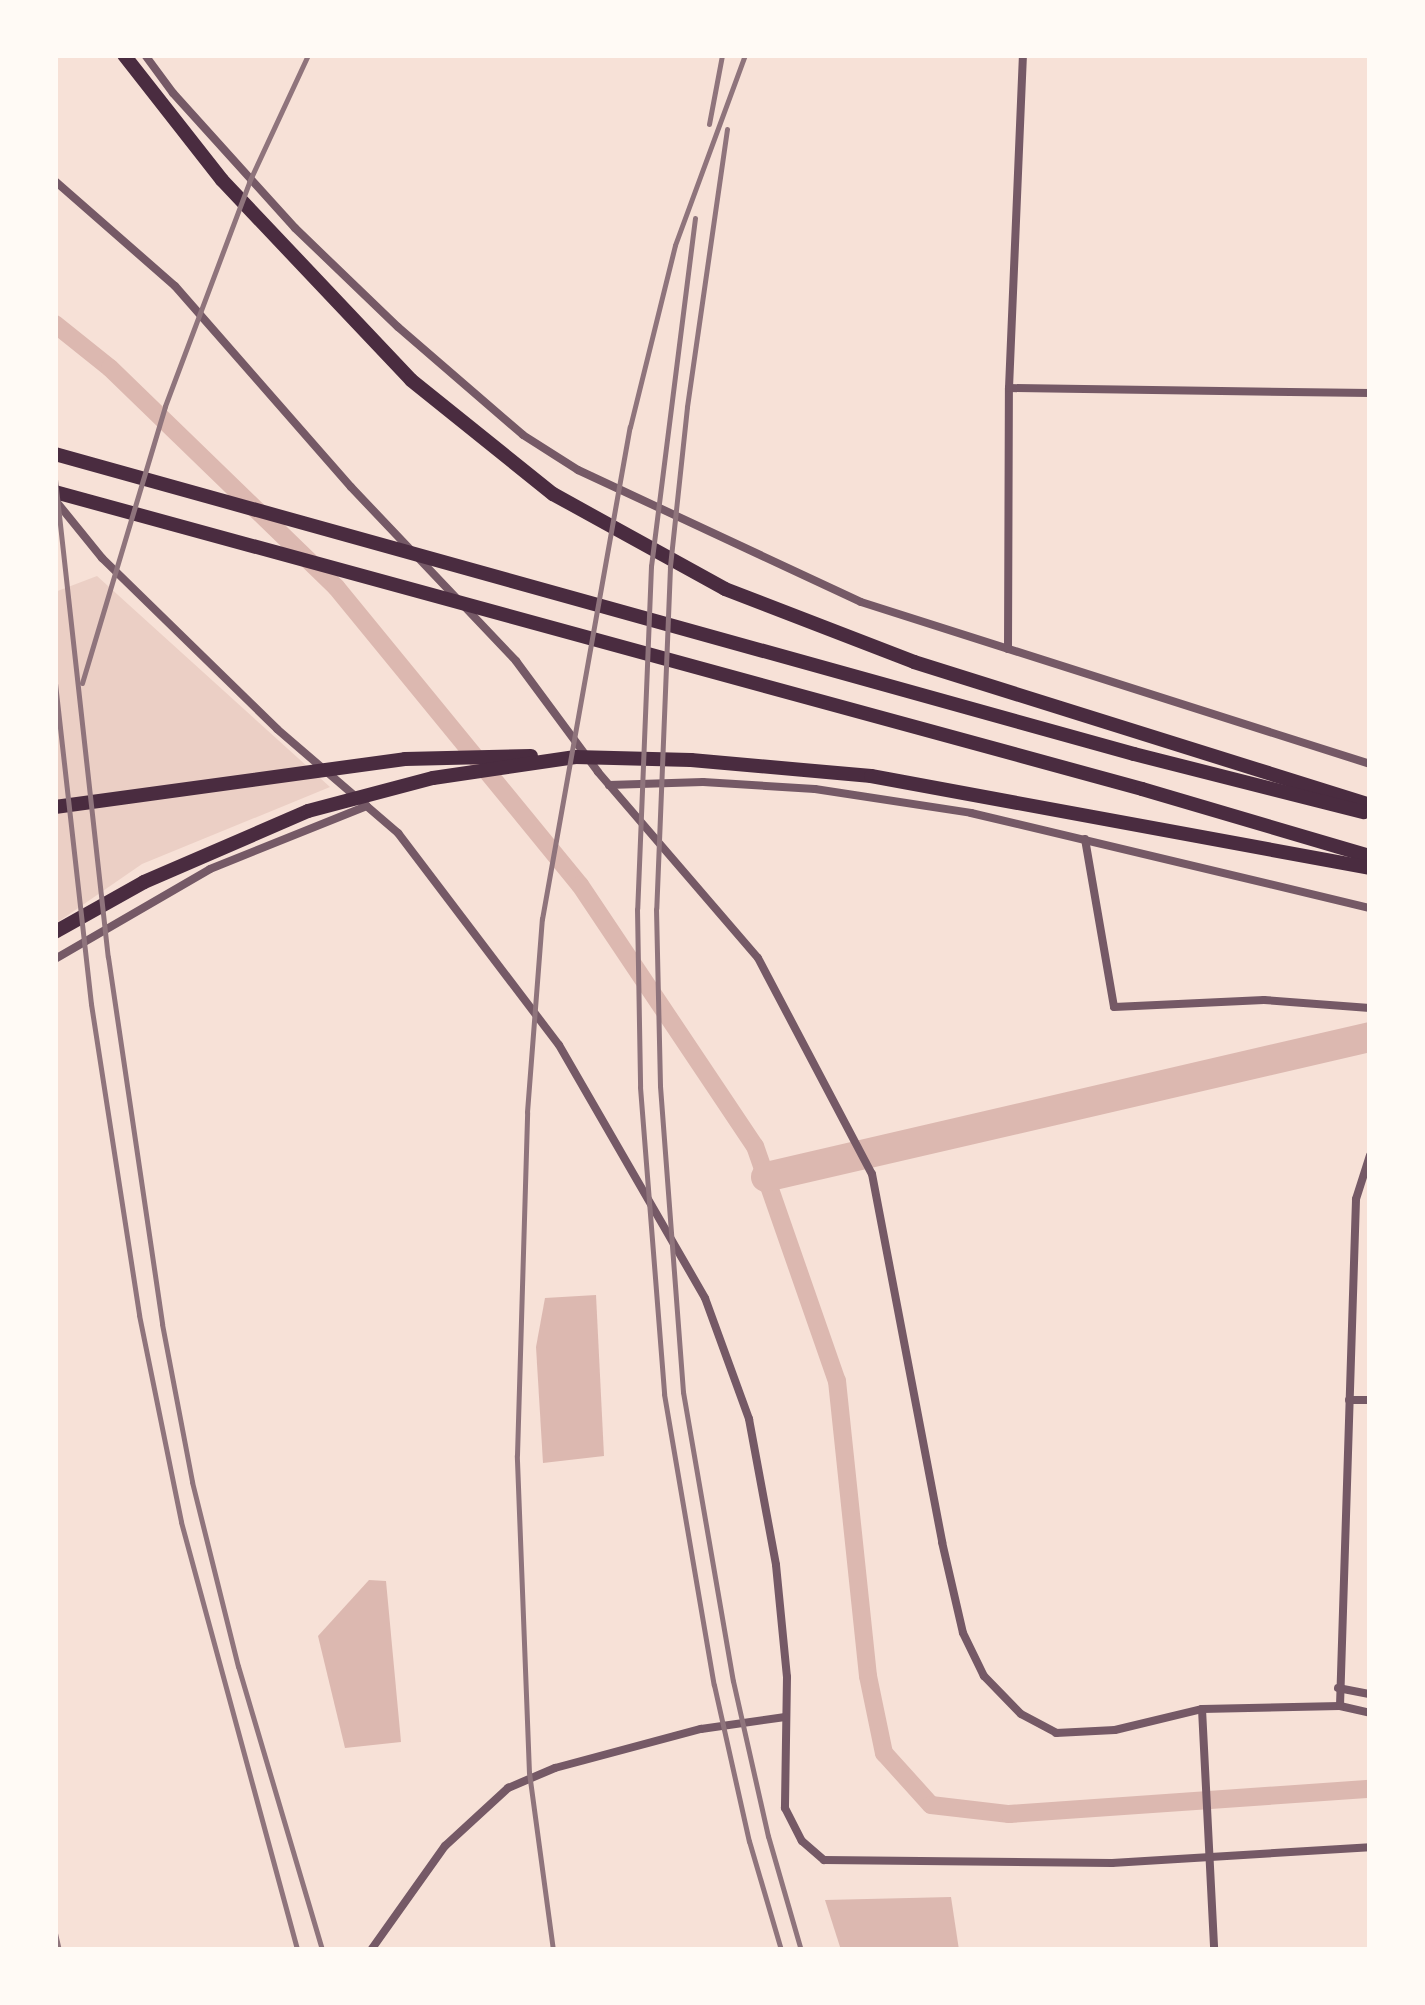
<!DOCTYPE html>
<html>
<head>
<meta charset="utf-8">
<style>
	body { margin:0 }
	#map { position:relative; width:1425px; height:2005px; overflow:hidden; background:#f7e1d7; font-family:"Public Sans",sans-serif }
	div>[style] { position:absolute }
	[style*='--x'] { left:calc(var(--x)*1px); top:calc(var(--y)*1px); width:calc(var(--w)*1px); rotate:calc(var(--a)*1deg) }
	.green>* { inset:0; background:#ebcfc5 }
	.water>* { inset:0; background:#dcb8b0 }
	.canal>* { height:18px; margin:-9px; padding:0 9px; transform-origin:9px; border-radius:9px; background:#dcb8b0 }
	.river>* { height:30px; margin:-15px; padding:0 15px; transform-origin:15px; border-radius:15px; background:#dcb8b0 }
	.minor>* { height:8px; margin:-4px; padding:0 4px; transform-origin:4px; border-radius:4px; background:#755966 }
	.motorway>* { height:14px; margin:-7px; padding:0 7px; transform-origin:7px; border-radius:7px; background:#4a2c40 }
	.rail>* { height:5px; margin:-2.5px; padding:0 2.5px; transform-origin:2.5px; border-radius:2.5px; background:#8f747c }
	span { translate:-50% -50%; white-space:nowrap; text-align:center; line-height:1.15; -webkit-text-stroke:8px #fffaf5; paint-order:stroke }
	.frame { position:absolute; inset:0; border:58px solid #fffaf5; pointer-events:none }
</style>
</head>
<body>
<div id="map">
	<div class="green">
		<i style="clip-path:polygon(97px 576px,330px 787px,142px 864px,55px 924px,55px 592px)"></i>
	</div>
	<div class="water">
		<i style="clip-path:polygon(596px 1295px,604px 1456px,543px 1463px,536px 1347px,545px 1298px)"></i>
		<i style="clip-path:polygon(369px 1580px,386px 1581px,401px 1742px,345px 1748px,318px 1636px)"></i>
		<i style="clip-path:polygon(951px 1897px,959px 1950px,841px 1950px,825px 1900px)"></i>
	</div>
	<div class="canal">
		<i style="--x:55;--y:324;--w:70;--a:38.7"></i>
		<i style="--x:110;--y:368;--w:315;--a:44.1"></i>
		<i style="--x:336;--y:587;--w:385;--a:50.7"></i>
		<i style="--x:580;--y:885;--w:314;--a:56.2"></i>
		<i style="--x:755;--y:1146;--w:249;--a:70.8"></i>
		<i style="--x:837;--y:1381;--w:297;--a:84"></i>
		<i style="--x:868;--y:1676;--w:79;--a:78.3"></i>
		<i style="--x:884;--y:1753;--w:70;--a:47.9"></i>
		<i style="--x:931;--y:1805;--w:79;--a:6.6"></i>
		<i style="--x:1009;--y:1814;--w:362;--a:-4"></i>
	</div>
	<div class="river">
		<i style="--x:766;--y:1177;--w:620;--a:-13.05"></i>
	</div>
	<div class="minor">
		<i style="--x:145;--y:55;--w:47;--a:53.6"></i>
		<i style="--x:173;--y:93;--w:182;--a:47.9"></i>
		<i style="--x:295;--y:228;--w:143;--a:43.9"></i>
		<i style="--x:398;--y:327;--w:165;--a:40.8"></i>
		<i style="--x:523;--y:435;--w:65;--a:32.5"></i>
		<i style="--x:578;--y:470;--w:312;--a:25"></i>
		<i style="--x:861;--y:602;--w:534;--a:17.65"></i>
		<i style="--x:55;--y:181;--w:159;--a:41.2"></i>
		<i style="--x:175;--y:286;--w:267;--a:48.8"></i>
		<i style="--x:351;--y:487;--w:240;--a:46.5"></i>
		<i style="--x:516;--y:661;--w:138;--a:53.5"></i>
		<i style="--x:598;--y:772;--w:245;--a:49.3"></i>
		<i style="--x:758;--y:958;--w:244;--a:62.2"></i>
		<i style="--x:872;--y:1174;--w:375;--a:79.2"></i>
		<i style="--x:942;--y:1542;--w:93;--a:77"></i>
		<i style="--x:963;--y:1633;--w:48;--a:64"></i>
		<i style="--x:984;--y:1676;--w:53;--a:45.8"></i>
		<i style="--x:1021;--y:1714;--w:40;--a:28"></i>
		<i style="--x:1056;--y:1733;--w:59;--a:-2.9"></i>
		<i style="--x:1115;--y:1730;--w:89;--a:-13.6"></i>
		<i style="--x:1202;--y:1709;--w:138;--a:-1.2"></i>
		<i style="--x:1340;--y:1706;--w:31;--a:13"></i>
		<i style="--x:1009;--y:388;--w:361;--a:0.8"></i>
		<i style="--x:55;--y:500;--w:75;--a:51"></i>
		<i style="--x:102;--y:558;--w:245;--a:44.3"></i>
		<i style="--x:277;--y:729;--w:160;--a:40.7"></i>
		<i style="--x:398;--y:833;--w:266;--a:52.8"></i>
		<i style="--x:559;--y:1045;--w:292;--a:60"></i>
		<i style="--x:705;--y:1298;--w:129;--a:70"></i>
		<i style="--x:749;--y:1419;--w:148;--a:79.5"></i>
		<i style="--x:776;--y:1565;--w:113;--a:84.4"></i>
		<i style="--x:787;--y:1677;--w:131;--a:90.9"></i>
		<i style="--x:785;--y:1808;--w:37;--a:63"></i>
		<i style="--x:802;--y:1841;--w:29;--a:41"></i>
		<i style="--x:824;--y:1860;--w:288;--a:0.6"></i>
		<i style="--x:1112;--y:1863;--w:258;--a:-3.5"></i>
		<i style="--x:1008;--y:649;--w:261;--a:-89.8"></i>
		<i style="--x:1009;--y:388;--w:333;--a:-87.6"></i>
		<i style="--x:609;--y:785;--w:94;--a:-1.8"></i>
		<i style="--x:703;--y:782;--w:112;--a:3.6"></i>
		<i style="--x:815;--y:789;--w:158;--a:8.7"></i>
		<i style="--x:971;--y:813;--w:410;--a:13.4"></i>
		<i style="--x:1085;--y:839;--w:170;--a:80.2"></i>
		<i style="--x:1114;--y:1007;--w:150;--a:-2.7"></i>
		<i style="--x:1264;--y:1000;--w:106;--a:4.3"></i>
		<i style="--x:55;--y:959;--w:179;--a:-30.1"></i>
		<i style="--x:210;--y:869;--w:169;--a:-21.9"></i>
		<i style="--x:1349;--y:1400;--w:21;--a:0"></i>
		<i style="--x:1338;--y:1688;--w:33;--a:11"></i>
		<i style="--x:1340;--y:1706;--w:507;--a:-88.19"></i>
		<i style="--x:1356;--y:1199;--w:46;--a:-72.3"></i>
		<i style="--x:1202;--y:1709;--w:241;--a:87.1"></i>
		<i style="--x:371;--y:1950;--w:128;--a:-54.6"></i>
		<i style="--x:445;--y:1846;--w:86;--a:-42.6"></i>
		<i style="--x:508;--y:1788;--w:51;--a:-23.1"></i>
		<i style="--x:555;--y:1768;--w:151;--a:-15"></i>
		<i style="--x:701;--y:1729;--w:85;--a:-8.1"></i>
	</div>
	<div class="motorway">
		<i style="--x:124;--y:55;--w:159;--a:51.9"></i>
		<i style="--x:222;--y:180;--w:275;--a:46.6"></i>
		<i style="--x:411;--y:380;--w:182;--a:38.8"></i>
		<i style="--x:553;--y:494;--w:196;--a:28.9"></i>
		<i style="--x:725;--y:589;--w:203;--a:21.1"></i>
		<i style="--x:914;--y:662;--w:478;--a:17.4"></i>
		<i style="--x:55;--y:454;--w:1120;--a:15.54"></i>
		<i style="--x:1134;--y:754;--w:237;--a:14.2"></i>
		<i style="--x:55;--y:492;--w:1127;--a:15.28"></i>
		<i style="--x:1142;--y:789;--w:238;--a:16.4"></i>
		<i style="--x:55;--y:807;--w:353;--a:-7.8"></i>
		<i style="--x:405;--y:759;--w:126;--a:-1.4"></i>
		<i style="--x:55;--y:932;--w:102;--a:-29.3"></i>
		<i style="--x:144;--y:882;--w:179;--a:-23.4"></i>
		<i style="--x:308;--y:811;--w:129;--a:-14.8"></i>
		<i style="--x:433;--y:778;--w:144;--a:-8.4"></i>
		<i style="--x:575;--y:757;--w:116;--a:1.5"></i>
		<i style="--x:691;--y:760;--w:181;--a:5.1"></i>
		<i style="--x:871;--y:776;--w:507;--a:10.45"></i>
	</div>
	<div class="rail">
		<i style="--x:709;--y:124;--w:70;--a:-79.3"></i>
		<i style="--x:727;--y:129;--w:281;--a:98.2"></i>
		<i style="--x:687;--y:407;--w:161;--a:96.1"></i>
		<i style="--x:670;--y:567;--w:342;--a:92.3"></i>
		<i style="--x:656;--y:909;--w:177;--a:88.7"></i>
		<i style="--x:660;--y:1086;--w:307;--a:85.7"></i>
		<i style="--x:683;--y:1392;--w:293;--a:80.2"></i>
		<i style="--x:733;--y:1681;--w:159;--a:77.3"></i>
		<i style="--x:768;--y:1836;--w:119;--a:73.9"></i>
		<i style="--x:695;--y:218;--w:351;--a:97.2"></i>
		<i style="--x:651;--y:566;--w:343;--a:92.3"></i>
		<i style="--x:637;--y:909;--w:178;--a:89"></i>
		<i style="--x:640;--y:1087;--w:308;--a:85.5"></i>
		<i style="--x:664;--y:1394;--w:295;--a:80.3"></i>
		<i style="--x:714;--y:1685;--w:160;--a:77.4"></i>
		<i style="--x:749;--y:1841;--w:114;--a:73.6"></i>
		<i style="--x:55;--y:479;--w:481;--a:83.7"></i>
		<i style="--x:108;--y:957;--w:371;--a:81.6"></i>
		<i style="--x:162;--y:1324;--w:161;--a:79.2"></i>
		<i style="--x:192;--y:1482;--w:190;--a:76"></i>
		<i style="--x:238;--y:1666;--w:296;--a:73.5"></i>
		<i style="--x:55;--y:683;--w:323;--a:83.6"></i>
		<i style="--x:91;--y:1004;--w:315;--a:81.2"></i>
		<i style="--x:139;--y:1315;--w:211;--a:78.5"></i>
		<i style="--x:181;--y:1522;--w:443;--a:74.8"></i>
		<i style="--x:82;--y:683;--w:289;--a:-73.3"></i>
		<i style="--x:165;--y:406;--w:239;--a:-69.4"></i>
		<i style="--x:249;--y:182;--w:140;--a:-65.1"></i>
		<i style="--x:55;--y:1933;--w:17;--a:77"></i>
		<i style="--x:553;--y:1950;--w:179;--a:-97.7"></i>
		<i style="--x:529;--y:1773;--w:318;--a:-92.2"></i>
		<i style="--x:517;--y:1455;--w:343;--a:-88.3"></i>
		<i style="--x:527;--y:1112;--w:194;--a:-85.6"></i>
		<i style="--x:542;--y:919;--w:500;--a:-79.9"></i>
		<i style="--x:630;--y:427;--w:187;--a:-76.1"></i>
		<i style="--x:675;--y:245;--w:202;--a:-69.8"></i>
	</div>
	<div class="frame"></div>
</div>
</body>
</html>
